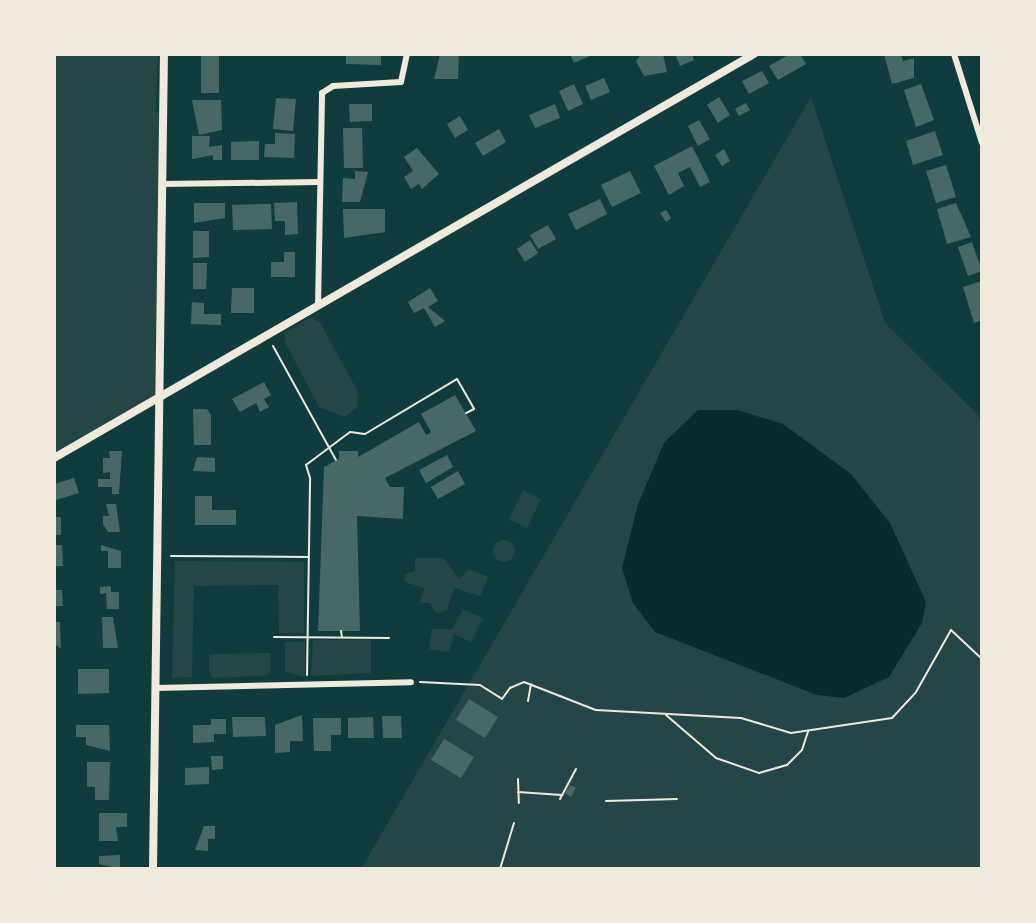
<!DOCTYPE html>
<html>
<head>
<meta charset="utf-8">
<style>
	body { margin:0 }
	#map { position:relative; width:1036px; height:923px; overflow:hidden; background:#0f3d3e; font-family:Literata,serif }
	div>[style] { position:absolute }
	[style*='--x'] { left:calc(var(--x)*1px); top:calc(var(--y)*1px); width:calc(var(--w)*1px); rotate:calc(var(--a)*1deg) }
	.green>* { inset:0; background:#244646 }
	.round { border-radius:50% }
	.water>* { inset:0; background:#0a2a2b }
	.building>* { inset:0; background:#486865 }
	.path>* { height:2px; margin:-1px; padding:0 1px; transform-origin:1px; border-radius:1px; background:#f1e9da }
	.minor>* { height:6px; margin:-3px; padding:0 3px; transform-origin:3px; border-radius:3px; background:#f1e9da }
	.tertiary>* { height:8px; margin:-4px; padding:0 4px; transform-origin:4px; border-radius:4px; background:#f1e9da }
	.secondary>* { height:8px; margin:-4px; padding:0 4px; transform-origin:4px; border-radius:4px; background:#f1e9da }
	span { translate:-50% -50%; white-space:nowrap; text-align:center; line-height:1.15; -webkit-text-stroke:6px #f1e9da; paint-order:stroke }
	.frame { position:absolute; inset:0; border:56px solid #f1e9da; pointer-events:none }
</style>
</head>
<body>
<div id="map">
	<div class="green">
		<i style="clip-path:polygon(54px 54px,158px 54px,156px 112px,163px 112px,159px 397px,54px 458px)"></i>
		<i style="clip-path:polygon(811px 97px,885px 323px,977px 414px,982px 426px,982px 869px,361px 869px)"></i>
		<i style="clip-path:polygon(311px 317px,320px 322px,358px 392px,357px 407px,345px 417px,319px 407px,286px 344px,284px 333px)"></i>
		<i style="clip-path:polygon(523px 490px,541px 499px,527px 528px,509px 519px)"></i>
		<i class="round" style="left:493px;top:540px;width:22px;height:22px"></i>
		<i style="clip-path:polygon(415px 558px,443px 558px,459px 579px,469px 569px,488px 577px,480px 596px,454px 588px,447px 610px,437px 614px,430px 603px,420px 603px,424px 588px,405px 582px,405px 574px,415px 571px)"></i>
		<i style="clip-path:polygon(175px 561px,304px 562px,304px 633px,279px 633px,278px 585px,194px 586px,192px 677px,172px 678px)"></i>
		<i style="clip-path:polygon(463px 609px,483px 618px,471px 642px,454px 634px,449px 652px,429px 649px,432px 629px,453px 629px)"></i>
		<i style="clip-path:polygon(371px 640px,371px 673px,311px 676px,313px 640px)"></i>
		<i style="clip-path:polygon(285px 642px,305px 642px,305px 677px,285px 672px)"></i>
		<i style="clip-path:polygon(270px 653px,270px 672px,264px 676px,212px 678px,209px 671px,209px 654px)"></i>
	</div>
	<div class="water">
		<i style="clip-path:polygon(698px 410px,737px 410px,783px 424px,851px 474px,890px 523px,926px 602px,922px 623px,889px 677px,844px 698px,817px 695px,655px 632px,633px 603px,622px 568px,638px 504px,664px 443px)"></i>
	</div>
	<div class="building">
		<i style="clip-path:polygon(201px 54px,219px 54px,219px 93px,201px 93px)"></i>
		<i style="clip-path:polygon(346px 54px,381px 54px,381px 65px,346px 64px)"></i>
		<i style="clip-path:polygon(440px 54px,459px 54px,458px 79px,434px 79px)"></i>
		<i style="clip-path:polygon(570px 54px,589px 54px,590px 56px,574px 63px)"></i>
		<i style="clip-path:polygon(641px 54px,663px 54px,667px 72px,644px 76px,636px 61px)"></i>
		<i style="clip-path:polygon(675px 54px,692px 54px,694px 60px,680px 66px)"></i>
		<i style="clip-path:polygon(790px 54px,800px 54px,806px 64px,778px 80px,769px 66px)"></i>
		<i style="clip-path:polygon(884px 54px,901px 54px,903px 61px,914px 58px,914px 78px,892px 84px)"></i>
		<i style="clip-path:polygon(762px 71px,769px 83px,749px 94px,742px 81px)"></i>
		<i style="clip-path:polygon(604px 78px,610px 92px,591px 100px,585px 86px)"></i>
		<i style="clip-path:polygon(574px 84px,583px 104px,568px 111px,559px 91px)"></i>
		<i style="clip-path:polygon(921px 84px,934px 120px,916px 127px,904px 90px)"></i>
		<i style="clip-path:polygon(719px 97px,730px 115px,718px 123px,707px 105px)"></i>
		<i style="clip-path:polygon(276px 98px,296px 99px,293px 131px,273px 129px)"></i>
		<i style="clip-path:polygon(192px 100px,221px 100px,222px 130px,199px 135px)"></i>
		<i style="clip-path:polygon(746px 103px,750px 110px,739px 116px,735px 109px)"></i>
		<i style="clip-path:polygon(349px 104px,372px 104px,372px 121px,350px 122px)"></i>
		<i style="clip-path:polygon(555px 104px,560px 118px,535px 128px,529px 115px)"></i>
		<i style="clip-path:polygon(460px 116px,468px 130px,455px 138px,447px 124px)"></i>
		<i style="clip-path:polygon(699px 120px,710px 139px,698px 146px,688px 126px)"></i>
		<i style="clip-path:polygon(343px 128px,362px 128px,363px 168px,344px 168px)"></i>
		<i style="clip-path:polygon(499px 129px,506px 142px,483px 156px,475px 143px)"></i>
		<i style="clip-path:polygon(935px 131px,943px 155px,913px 165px,906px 141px)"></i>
		<i style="clip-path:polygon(275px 133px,295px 134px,294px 158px,264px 157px,265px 144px,275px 144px)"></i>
		<i style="clip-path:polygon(192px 136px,210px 136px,209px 147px,222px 145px,222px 160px,213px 160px,213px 155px,192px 159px)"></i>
		<i style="clip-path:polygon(259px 141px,259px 160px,231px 160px,231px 142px)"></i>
		<i style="clip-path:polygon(692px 146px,710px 182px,700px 187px,690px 167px,678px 173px,684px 186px,669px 195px,654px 166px)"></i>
		<i style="clip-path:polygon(417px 148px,439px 174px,422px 189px,419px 184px,411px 189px,404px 177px,413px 171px,404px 157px)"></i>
		<i style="clip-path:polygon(724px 149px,730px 161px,722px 166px,715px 155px)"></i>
		<i style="clip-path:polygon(946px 165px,956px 197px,936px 203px,926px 171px)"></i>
		<i style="clip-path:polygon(355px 171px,368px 172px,360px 202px,342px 202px,343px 178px,355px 179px)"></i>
		<i style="clip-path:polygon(630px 171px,641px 193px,612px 207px,601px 185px)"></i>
		<i style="clip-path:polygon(600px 199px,607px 214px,576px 230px,568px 214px)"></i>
		<i style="clip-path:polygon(297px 202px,298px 234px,285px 235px,285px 221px,275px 221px,274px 203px)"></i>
		<i style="clip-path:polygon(194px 203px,225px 203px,225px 218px,194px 223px)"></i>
		<i style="clip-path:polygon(956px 203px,971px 237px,947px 244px,937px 209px)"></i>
		<i style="clip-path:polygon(262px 204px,271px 204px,272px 229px,233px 230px,232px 205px)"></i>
		<i style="clip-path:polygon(343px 209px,385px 209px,385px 232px,344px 238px)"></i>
		<i style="clip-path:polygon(666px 210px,671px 218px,666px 222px,660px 213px)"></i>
		<i style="clip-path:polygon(548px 225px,556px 239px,538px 249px,530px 235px)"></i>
		<i style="clip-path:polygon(193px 231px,209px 231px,209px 257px,193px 258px)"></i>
		<i style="clip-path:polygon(530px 240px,538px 253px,525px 262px,517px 249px)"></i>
		<i style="clip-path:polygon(972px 242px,982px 271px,968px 276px,958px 247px)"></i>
		<i style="clip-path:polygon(284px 252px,295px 252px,295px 277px,271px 277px,271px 262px,284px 262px)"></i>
		<i style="clip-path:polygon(193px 263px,207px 263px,206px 289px,193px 289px)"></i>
		<i style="clip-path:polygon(982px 281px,982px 320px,974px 323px,963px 287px)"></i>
		<i style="clip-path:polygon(232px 288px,254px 288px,254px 313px,231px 313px)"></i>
		<i style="clip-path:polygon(430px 288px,438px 301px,428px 307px,445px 321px,435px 327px,424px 308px,414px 313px,408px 302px)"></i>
		<i style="clip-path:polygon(192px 302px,204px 303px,204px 314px,221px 314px,221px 325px,191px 324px)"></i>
		<i style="clip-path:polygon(264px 382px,271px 395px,264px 399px,269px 407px,260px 412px,256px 403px,240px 412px,232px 399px)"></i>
		<i style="clip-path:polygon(455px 395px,476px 431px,385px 478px,390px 487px,404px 487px,403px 519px,357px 516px,360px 631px,318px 631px,324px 467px,339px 459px,339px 451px,358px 451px,358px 457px,419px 422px,426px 435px,431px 432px,421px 414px)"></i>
		<i style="clip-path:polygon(193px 409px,207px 409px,211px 415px,211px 445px,194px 445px)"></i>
		<i style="clip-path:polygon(109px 451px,122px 451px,119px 494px,112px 494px,112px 487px,98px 487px,98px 479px,110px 479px,110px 472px,103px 473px,103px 458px,110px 458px)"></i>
		<i style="clip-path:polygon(447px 455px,453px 467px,426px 483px,419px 470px)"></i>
		<i style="clip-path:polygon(197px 457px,215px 458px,215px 472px,193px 471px)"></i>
		<i style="clip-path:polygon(458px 471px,465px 484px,438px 499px,431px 487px)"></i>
		<i style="clip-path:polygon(74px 478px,79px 493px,56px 500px,54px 484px)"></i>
		<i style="clip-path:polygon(195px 496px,212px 496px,212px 510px,236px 510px,236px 525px,195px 525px)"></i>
		<i style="clip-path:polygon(106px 504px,116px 504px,120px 532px,108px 532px,103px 524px,103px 516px,109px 516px)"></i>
		<i style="clip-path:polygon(54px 517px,61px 517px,61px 535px,54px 535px)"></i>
		<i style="clip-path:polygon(54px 545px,62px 545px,63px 566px,54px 566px)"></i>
		<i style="clip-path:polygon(101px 545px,121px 551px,121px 568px,108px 568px,108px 551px,101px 551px)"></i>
		<i style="clip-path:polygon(111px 586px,111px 592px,119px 592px,119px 609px,107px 609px,106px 593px,100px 594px,100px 587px)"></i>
		<i style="clip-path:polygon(54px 590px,62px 590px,63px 606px,54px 606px)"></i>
		<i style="clip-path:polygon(102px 617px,113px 617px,118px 648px,103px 648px)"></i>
		<i style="clip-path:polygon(54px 622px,60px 622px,61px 649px,54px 643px)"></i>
		<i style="clip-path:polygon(78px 669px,109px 669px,109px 693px,78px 694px)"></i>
		<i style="clip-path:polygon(469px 699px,498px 717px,485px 738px,456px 720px)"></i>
		<i style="clip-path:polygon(302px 715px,303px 741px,290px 741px,290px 752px,275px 753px,275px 725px)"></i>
		<i style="clip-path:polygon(382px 716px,401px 716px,402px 738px,383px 738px)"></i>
		<i style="clip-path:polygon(232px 717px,265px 717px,266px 736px,233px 737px)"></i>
		<i style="clip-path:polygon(373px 717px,374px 738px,348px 738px,348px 718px)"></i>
		<i style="clip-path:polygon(313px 718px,341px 718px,341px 735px,331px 735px,331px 751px,314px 751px)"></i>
		<i style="clip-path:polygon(211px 719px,226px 719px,226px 734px,214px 734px,214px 742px,193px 743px,193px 725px,211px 725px)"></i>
		<i style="clip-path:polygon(76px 725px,109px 725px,110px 751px,86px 745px,86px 737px,76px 737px)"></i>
		<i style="clip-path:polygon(444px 739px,474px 757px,461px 778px,431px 760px)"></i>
		<i style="clip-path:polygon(211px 756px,223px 756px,223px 769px,212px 770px)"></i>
		<i style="clip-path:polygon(87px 762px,110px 762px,109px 800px,95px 800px,95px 787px,87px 787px)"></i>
		<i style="clip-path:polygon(209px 767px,209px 784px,185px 785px,185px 768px)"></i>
		<i style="clip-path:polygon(570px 785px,576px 788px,571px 797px,565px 793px)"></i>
		<i style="clip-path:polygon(99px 813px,127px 813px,127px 827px,116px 827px,118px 841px,99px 841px)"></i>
		<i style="clip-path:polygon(204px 826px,215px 826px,215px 839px,208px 839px,208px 851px,195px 850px)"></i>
		<i style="clip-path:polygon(120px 855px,120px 869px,99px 864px,99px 856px)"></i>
	</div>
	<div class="path">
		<i style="--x:273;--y:346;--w:130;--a:61.1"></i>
		<i style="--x:171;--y:556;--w:138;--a:0.4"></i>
		<i style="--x:341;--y:631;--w:6;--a:81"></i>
		<i style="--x:274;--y:637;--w:115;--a:0.5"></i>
		<i style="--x:307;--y:675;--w:197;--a:-89.1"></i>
		<i style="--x:310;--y:478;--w:14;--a:-107"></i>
		<i style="--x:306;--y:465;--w:55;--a:-36.9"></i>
		<i style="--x:350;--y:432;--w:15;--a:8"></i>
		<i style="--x:365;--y:434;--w:107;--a:-30.9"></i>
		<i style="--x:457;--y:379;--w:34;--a:60"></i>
		<i style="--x:474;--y:409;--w:9;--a:153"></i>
		<i style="--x:420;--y:682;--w:60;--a:2.9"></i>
		<i style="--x:480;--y:685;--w:26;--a:32"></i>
		<i style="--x:502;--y:699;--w:14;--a:-54"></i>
		<i style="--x:510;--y:688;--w:15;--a:-23"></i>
		<i style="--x:524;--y:682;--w:77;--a:21.3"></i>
		<i style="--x:596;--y:710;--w:145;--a:3.2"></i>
		<i style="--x:741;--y:718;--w:52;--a:16.7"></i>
		<i style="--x:791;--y:733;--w:102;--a:-8.4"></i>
		<i style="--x:892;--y:718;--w:35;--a:-47"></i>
		<i style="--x:916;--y:692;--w:71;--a:-60.6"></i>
		<i style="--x:951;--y:630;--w:42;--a:43.1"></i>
		<i style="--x:528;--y:701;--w:17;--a:-80"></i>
		<i style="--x:666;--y:715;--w:66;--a:40.7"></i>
		<i style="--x:716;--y:758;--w:46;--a:19.2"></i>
		<i style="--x:759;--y:773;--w:29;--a:-16"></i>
		<i style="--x:787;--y:765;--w:21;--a:-45"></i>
		<i style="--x:802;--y:750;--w:20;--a:-72"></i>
		<i style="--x:518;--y:779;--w:24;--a:88"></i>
		<i style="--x:518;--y:792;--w:44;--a:3.9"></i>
		<i style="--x:560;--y:799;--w:34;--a:-62"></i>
		<i style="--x:606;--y:801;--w:71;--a:-1.6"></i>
		<i style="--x:500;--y:869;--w:48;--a:-73.1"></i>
	</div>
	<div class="minor">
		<i style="--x:954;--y:54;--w:93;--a:72.5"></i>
		<i style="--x:162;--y:184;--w:156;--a:-0.7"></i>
		<i style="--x:318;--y:306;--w:213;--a:-88.9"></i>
		<i style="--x:322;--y:93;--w:13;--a:-32"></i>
		<i style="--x:333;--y:86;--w:68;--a:-3.4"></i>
		<i style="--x:401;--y:82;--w:29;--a:-78"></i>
		<i style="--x:156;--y:688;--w:255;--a:-1.3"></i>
	</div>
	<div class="tertiary">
		<i style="--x:153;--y:869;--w:815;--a:-89.23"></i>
	</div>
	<div class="secondary">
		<i style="--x:54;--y:458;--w:808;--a:-29.99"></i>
	</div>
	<div class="frame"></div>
</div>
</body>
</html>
